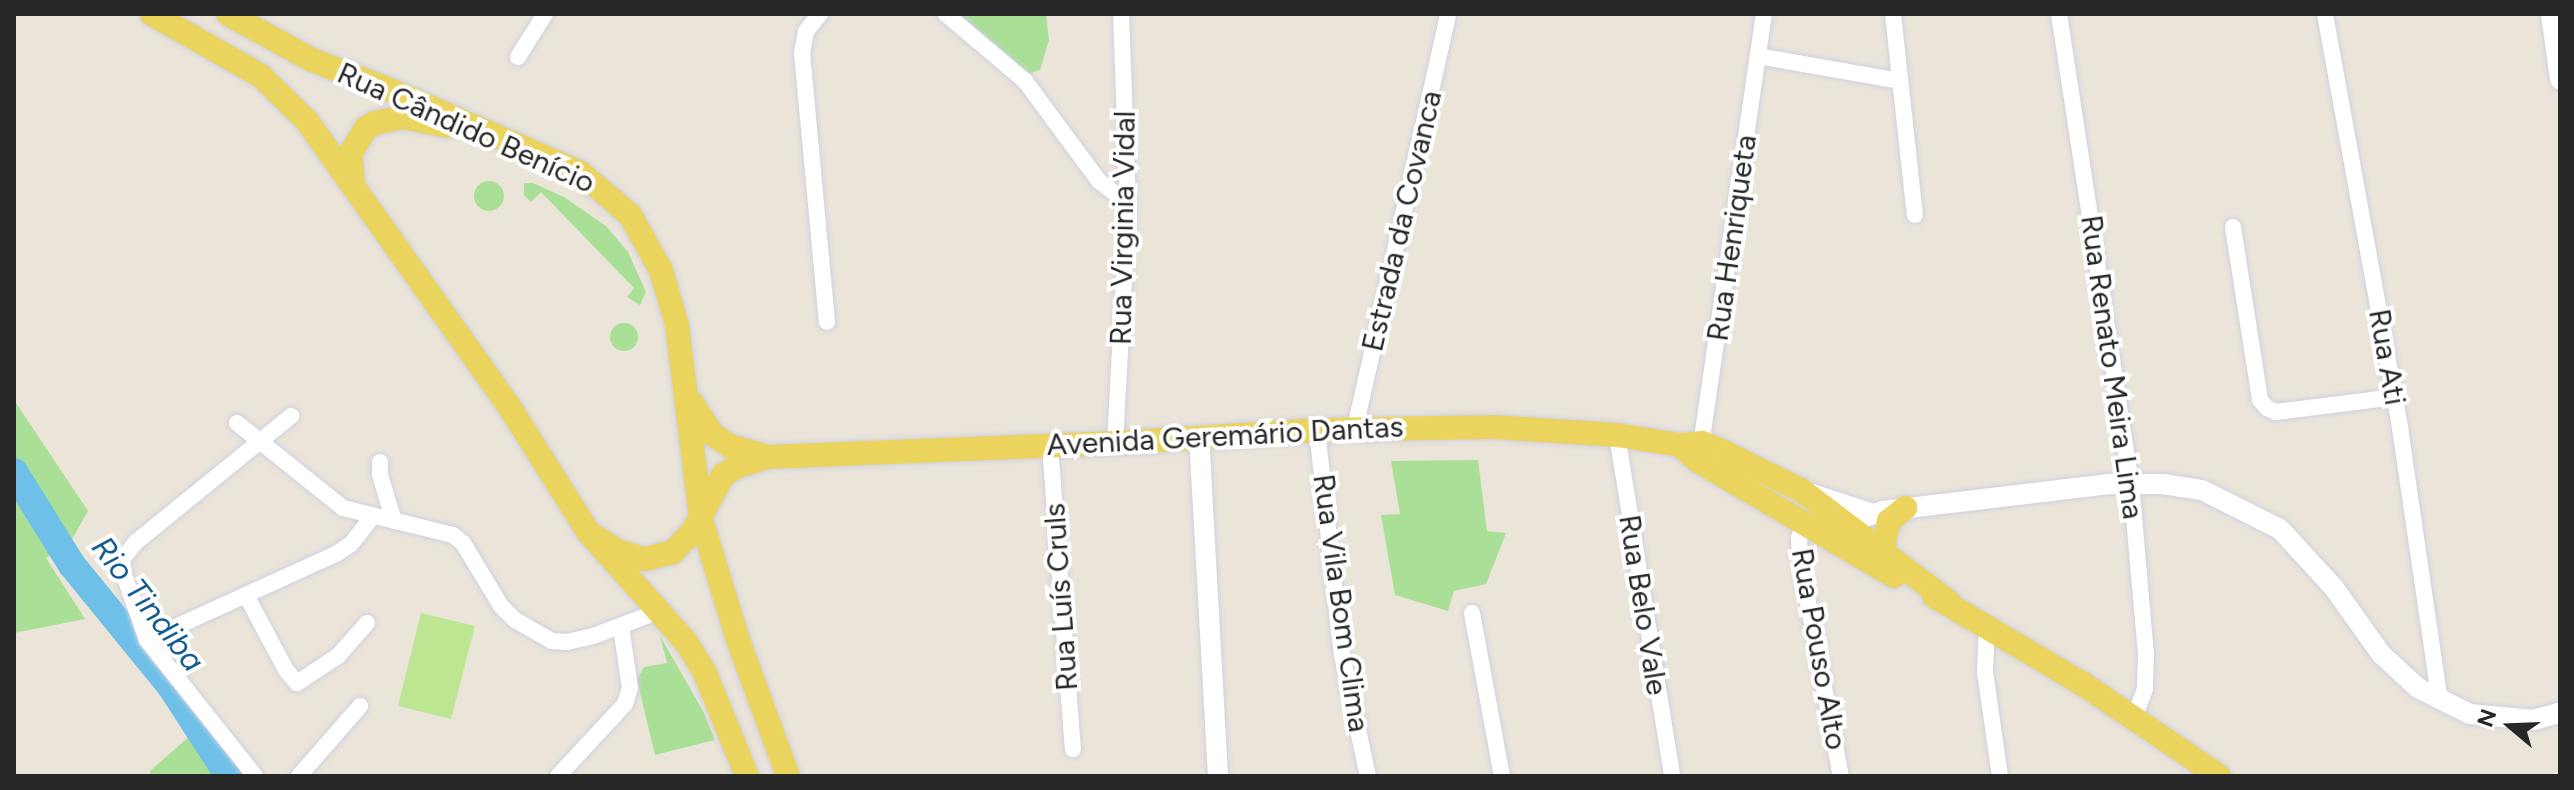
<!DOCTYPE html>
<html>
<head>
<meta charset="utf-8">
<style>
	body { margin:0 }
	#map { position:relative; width:2574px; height:790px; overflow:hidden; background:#eae4d9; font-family:Figtree,sans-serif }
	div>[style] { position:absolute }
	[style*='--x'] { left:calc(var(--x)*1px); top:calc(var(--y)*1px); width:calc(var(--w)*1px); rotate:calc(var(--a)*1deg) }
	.green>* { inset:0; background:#aadf97 }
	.round { border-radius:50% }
	.pitch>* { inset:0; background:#bde693 }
	.river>* { height:28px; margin:-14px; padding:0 14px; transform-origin:14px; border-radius:14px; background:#6fc0e9 }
	.roads { filter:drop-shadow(0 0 2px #cfd1e0) drop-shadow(0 0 2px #cfd1e0) }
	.minor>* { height:16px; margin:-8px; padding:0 8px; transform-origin:8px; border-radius:8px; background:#fff }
	.tertiary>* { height:20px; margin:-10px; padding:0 10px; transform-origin:10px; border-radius:10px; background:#fff }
	.primary>* { height:24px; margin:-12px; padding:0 12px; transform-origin:12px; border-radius:12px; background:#ebd45d }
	span { translate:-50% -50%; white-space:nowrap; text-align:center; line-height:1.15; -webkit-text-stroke:8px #fff; paint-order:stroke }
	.street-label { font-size:30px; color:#272727 }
	.water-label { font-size:32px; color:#125c91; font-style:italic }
	.frame { position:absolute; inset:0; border:16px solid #272727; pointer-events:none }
	.north { position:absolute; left:2470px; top:686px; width:80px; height:80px; -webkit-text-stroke:6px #fff; paint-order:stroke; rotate:289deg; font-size:22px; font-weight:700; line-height:32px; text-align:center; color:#272727 }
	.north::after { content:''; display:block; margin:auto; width:28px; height:36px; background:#272727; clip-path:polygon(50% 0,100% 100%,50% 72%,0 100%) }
</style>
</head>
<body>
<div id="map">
	<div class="green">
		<i style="clip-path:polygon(956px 14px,1046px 14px,1049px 40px,1040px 70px,1028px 74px)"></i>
		<i class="round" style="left:474px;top:181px;width:30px;height:30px"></i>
		<i style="clip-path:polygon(524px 183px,533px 183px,564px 197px,606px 226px,628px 252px,646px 292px,640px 305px,627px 297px,634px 288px,541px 192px,531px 202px,524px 195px)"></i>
		<i class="round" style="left:610px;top:323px;width:28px;height:28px"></i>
		<i style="clip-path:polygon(14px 400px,88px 511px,71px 541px,46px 558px,85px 619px,14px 633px)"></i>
		<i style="clip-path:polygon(1478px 460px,1487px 531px,1506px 533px,1486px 584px,1454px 591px,1448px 611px,1395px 595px,1381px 515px,1400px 514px,1391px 461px)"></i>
		<i style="clip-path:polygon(660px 636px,703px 711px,715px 740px,655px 755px,637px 680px,644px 667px,667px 663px)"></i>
		<i style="clip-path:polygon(191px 735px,217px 776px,150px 776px,150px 771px)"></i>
	</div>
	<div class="pitch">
		<i style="clip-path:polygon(421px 613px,475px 626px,451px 719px,398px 706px)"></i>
	</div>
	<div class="river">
		<i style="--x:14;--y:472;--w:110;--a:58.1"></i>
		<i style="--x:72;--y:565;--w:155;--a:50.8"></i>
		<i style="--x:170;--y:685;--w:108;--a:57"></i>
	</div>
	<div class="roads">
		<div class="minor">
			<i style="--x:820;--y:14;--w:22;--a:129"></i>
			<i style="--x:806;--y:31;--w:22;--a:100"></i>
			<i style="--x:802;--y:53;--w:270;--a:84.7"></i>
			<i style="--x:946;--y:14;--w:104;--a:40.3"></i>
			<i style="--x:1025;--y:81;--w:124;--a:53.5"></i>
			<i style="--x:1099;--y:181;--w:37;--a:38"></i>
			<i style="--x:1893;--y:14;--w:202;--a:83.8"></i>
			<i style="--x:2059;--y:14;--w:474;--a:81.3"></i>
			<i style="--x:2131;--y:483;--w:174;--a:85"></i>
			<i style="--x:2146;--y:656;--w:33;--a:92"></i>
			<i style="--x:2145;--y:689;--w:33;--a:111"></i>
			<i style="--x:2325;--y:14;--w:421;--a:79.7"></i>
			<i style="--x:2400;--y:428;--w:276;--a:81.7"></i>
			<i style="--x:1758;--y:56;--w:144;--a:10"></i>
			<i style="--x:518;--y:57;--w:51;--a:-57.9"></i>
			<i style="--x:2233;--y:227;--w:175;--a:81.1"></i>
			<i style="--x:2260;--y:400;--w:11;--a:49"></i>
			<i style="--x:2267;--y:408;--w:10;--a:24"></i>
			<i style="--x:2276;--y:412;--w:119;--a:-7.2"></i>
			<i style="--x:237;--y:423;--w:136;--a:38.7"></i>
			<i style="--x:343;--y:508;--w:113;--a:13.8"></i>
			<i style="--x:453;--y:535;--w:13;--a:39"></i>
			<i style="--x:463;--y:543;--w:74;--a:58.9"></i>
			<i style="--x:501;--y:606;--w:20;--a:45"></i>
			<i style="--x:515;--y:620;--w:43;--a:29.6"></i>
			<i style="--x:552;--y:641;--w:15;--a:4"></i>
			<i style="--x:567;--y:642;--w:27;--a:-13"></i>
			<i style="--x:593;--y:636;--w:71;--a:-20.7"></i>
			<i style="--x:1355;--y:428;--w:424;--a:-77.3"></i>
			<i style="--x:1317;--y:430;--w:226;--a:83.7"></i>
			<i style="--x:1342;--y:655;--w:124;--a:77.9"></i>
			<i style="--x:1617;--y:435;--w:345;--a:80.8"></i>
			<i style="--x:1115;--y:443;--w:239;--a:-86.9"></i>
			<i style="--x:1128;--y:204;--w:190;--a:-92.1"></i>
			<i style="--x:1050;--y:445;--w:305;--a:85.7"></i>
			<i style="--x:1700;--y:452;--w:443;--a:-81.7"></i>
			<i style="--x:380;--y:462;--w:13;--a:90"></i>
			<i style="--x:380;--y:475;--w:48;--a:73.1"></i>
			<i style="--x:1804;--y:523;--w:16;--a:108"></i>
			<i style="--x:1799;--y:538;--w:22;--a:87"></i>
			<i style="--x:1800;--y:560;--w:220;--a:79.3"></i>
			<i style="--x:247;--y:597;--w:83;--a:61.9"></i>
			<i style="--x:286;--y:670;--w:17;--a:50"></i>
			<i style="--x:297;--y:683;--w:49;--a:-33.4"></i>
			<i style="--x:338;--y:656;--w:44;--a:-48.7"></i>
			<i style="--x:1472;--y:613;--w:166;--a:79.6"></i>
			<i style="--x:1987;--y:624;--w:48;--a:92.4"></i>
			<i style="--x:1985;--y:672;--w:105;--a:81.8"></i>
			<i style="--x:147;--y:640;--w:208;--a:-24.5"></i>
			<i style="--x:336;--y:554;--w:18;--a:-34"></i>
			<i style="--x:351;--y:544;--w:33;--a:-52"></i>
			<i style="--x:255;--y:776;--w:174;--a:-128.5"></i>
			<i style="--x:147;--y:640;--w:75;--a:-109.4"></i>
			<i style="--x:122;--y:569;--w:11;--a:-85"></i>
			<i style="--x:123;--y:558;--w:21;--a:-51"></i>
			<i style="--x:136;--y:542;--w:200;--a:-39.1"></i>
			<i style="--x:299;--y:776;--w:93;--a:-48.9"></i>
			<i style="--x:558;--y:776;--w:98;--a:-47.1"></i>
			<i style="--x:625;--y:704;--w:17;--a:-73"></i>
			<i style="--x:630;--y:688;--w:63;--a:-98.3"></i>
		</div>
		<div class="tertiary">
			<i style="--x:2551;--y:14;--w:66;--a:82.1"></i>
			<i style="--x:1199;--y:436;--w:341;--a:86.8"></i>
			<i style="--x:1812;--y:494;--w:64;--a:18.2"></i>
			<i style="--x:1846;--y:523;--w:39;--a:-18"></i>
			<i style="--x:1883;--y:511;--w:230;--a:-6.8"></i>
			<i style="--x:2111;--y:484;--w:52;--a:0"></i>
			<i style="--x:2163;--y:484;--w:39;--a:9"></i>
			<i style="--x:2202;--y:490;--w:87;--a:26.6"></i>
			<i style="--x:2280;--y:529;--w:80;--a:47.5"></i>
			<i style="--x:2334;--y:588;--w:81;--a:54.5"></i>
			<i style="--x:2381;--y:654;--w:50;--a:42.6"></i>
			<i style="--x:2418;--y:688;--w:58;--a:26.6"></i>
			<i style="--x:2470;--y:714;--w:63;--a:5.4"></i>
			<i style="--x:2533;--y:720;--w:28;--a:-15"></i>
		</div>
		<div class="primary">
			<i style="--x:152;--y:14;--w:125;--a:29.6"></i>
			<i style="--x:261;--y:76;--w:64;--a:44.4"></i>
			<i style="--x:307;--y:121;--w:346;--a:54.7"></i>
			<i style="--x:507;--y:403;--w:154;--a:57.8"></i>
			<i style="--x:589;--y:533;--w:146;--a:48.3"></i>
			<i style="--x:686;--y:642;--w:36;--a:58"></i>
			<i style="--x:705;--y:673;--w:111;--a:67.8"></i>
			<i style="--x:228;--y:14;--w:96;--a:28.7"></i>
			<i style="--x:312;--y:60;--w:81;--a:20.9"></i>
			<i style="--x:388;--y:89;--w:210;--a:23.5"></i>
			<i style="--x:581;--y:173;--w:65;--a:40.6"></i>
			<i style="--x:630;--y:215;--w:63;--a:60.6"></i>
			<i style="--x:661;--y:270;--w:57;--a:73.8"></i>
			<i style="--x:677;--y:325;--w:195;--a:82.9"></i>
			<i style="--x:701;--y:519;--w:127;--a:73"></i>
			<i style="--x:738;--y:640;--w:145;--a:69.8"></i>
			<i style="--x:353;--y:182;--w:28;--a:-96"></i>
			<i style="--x:350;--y:154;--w:31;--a:-58"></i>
			<i style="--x:366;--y:128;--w:10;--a:-29"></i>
			<i style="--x:375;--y:123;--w:29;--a:-12"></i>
			<i style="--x:403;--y:117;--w:45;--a:11.6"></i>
			<i style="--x:692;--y:403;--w:37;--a:57"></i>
			<i style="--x:712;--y:434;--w:22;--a:34"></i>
			<i style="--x:730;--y:446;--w:40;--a:16"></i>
			<i style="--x:1680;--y:445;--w:24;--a:42"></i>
			<i style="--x:1698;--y:461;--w:227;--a:30.4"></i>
			<i style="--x:589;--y:533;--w:34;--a:32"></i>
			<i style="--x:618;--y:551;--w:28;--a:17"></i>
			<i style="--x:645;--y:559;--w:29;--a:-14"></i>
			<i style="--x:673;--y:552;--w:29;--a:-46"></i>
			<i style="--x:693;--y:531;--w:64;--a:-61.8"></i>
			<i style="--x:723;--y:475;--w:17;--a:-31"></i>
			<i style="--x:738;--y:466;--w:31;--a:-17"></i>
			<i style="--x:768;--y:457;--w:347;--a:-2.3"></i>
			<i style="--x:1115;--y:443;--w:202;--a:-3.7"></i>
			<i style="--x:1317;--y:430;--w:177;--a:-1"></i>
			<i style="--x:1494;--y:427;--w:123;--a:3.7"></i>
			<i style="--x:1617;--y:435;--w:64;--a:9"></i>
			<i style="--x:1680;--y:445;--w:22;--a:-5"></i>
			<i style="--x:1702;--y:443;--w:24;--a:22"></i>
			<i style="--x:1724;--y:452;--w:86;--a:26.3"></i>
			<i style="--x:1801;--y:490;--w:186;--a:37.1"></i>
			<i style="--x:1885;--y:555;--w:14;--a:-94"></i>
			<i style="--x:1884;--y:541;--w:21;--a:-76"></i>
			<i style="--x:1889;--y:521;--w:21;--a:-39"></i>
			<i style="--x:1934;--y:596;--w:173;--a:30.6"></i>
			<i style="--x:2083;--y:684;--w:164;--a:34.1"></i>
		</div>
	</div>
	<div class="street-label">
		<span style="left:466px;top:128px;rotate:24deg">Rua Cândido Benício</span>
		<span style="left:1402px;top:221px;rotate:-77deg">Estrada da Covanca</span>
		<span style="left:1123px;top:228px;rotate:-89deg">Rua Virginia Vidal</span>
		<span style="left:1732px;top:238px;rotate:-82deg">Rua Henriqueta</span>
		<span style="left:2387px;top:357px;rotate:80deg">Rua Ati</span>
		<span style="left:2112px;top:367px;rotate:82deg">Rua Renato Meira Lima</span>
		<span style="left:1225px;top:436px;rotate:-3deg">Avenida Geremário Dantas</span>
		<span style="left:1061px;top:597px;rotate:-94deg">Rua Luís Cruls</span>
		<span style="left:1341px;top:603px;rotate:82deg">Rua Vila Bom Clima</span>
		<span style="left:1643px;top:605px;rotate:81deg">Rua Belo Vale</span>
		<span style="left:1819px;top:649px;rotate:80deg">Rua Pouso Alto</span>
	</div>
	<div class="water-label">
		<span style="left:148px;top:604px;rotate:52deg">Rio Tindiba</span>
	</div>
	<div class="frame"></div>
	<div class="north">N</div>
</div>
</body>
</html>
